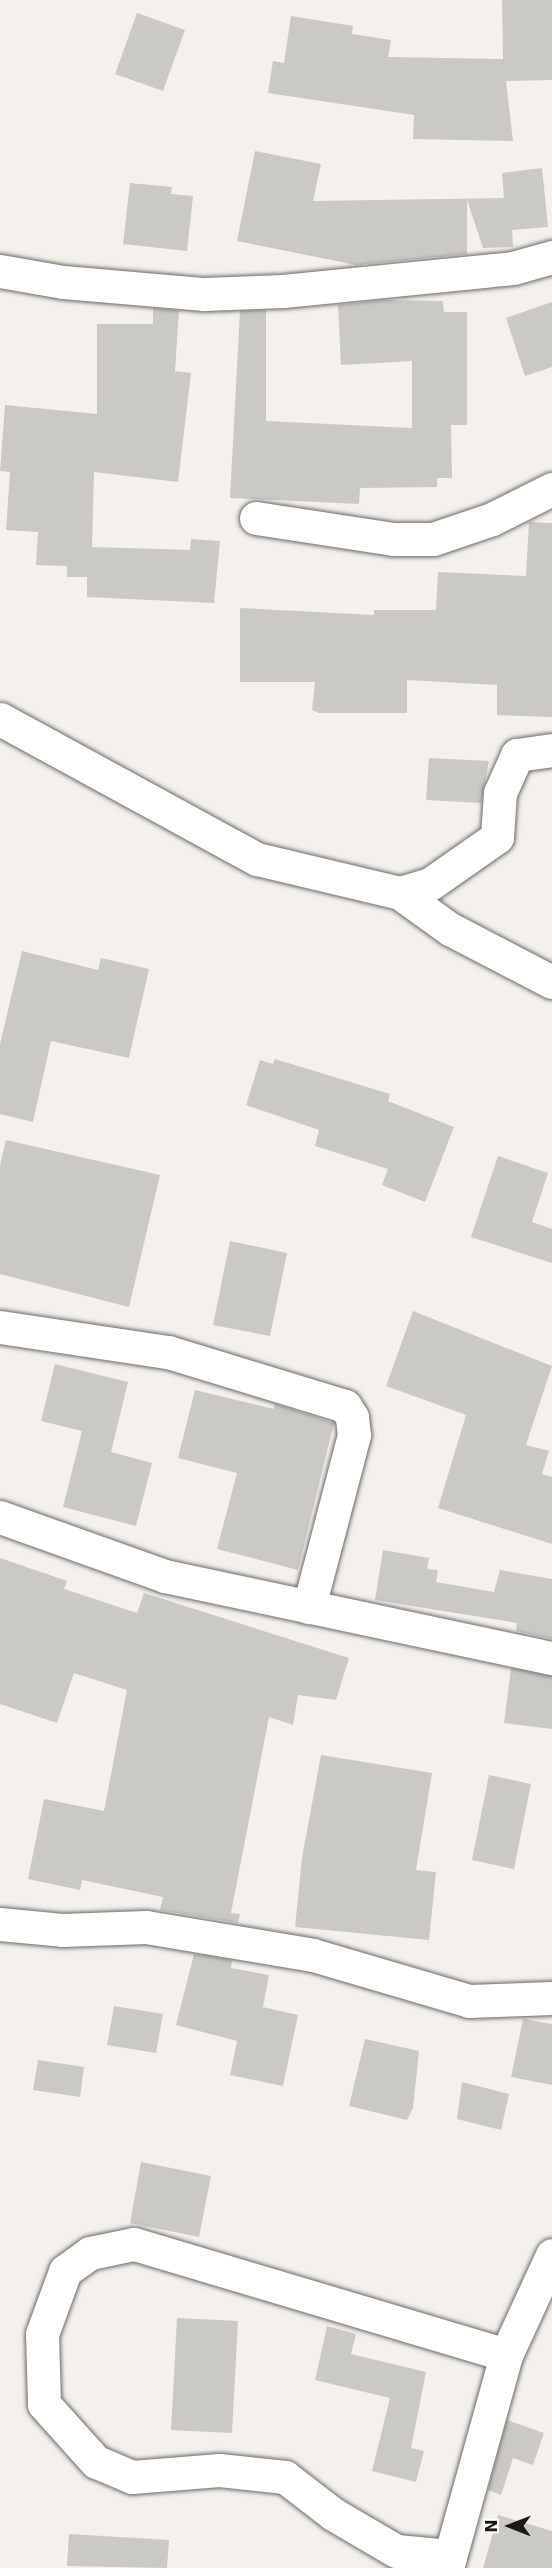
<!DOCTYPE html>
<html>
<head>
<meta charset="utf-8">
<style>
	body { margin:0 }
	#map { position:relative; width:552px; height:2568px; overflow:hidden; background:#f4f1ed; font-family:"DejaVu Sans",sans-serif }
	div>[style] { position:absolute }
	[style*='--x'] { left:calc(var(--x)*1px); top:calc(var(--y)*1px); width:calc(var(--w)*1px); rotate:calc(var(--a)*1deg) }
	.building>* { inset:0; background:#cbc9c4 }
	.roads { filter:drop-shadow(0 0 2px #6c6a66) drop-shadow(0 0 2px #6c6a66) }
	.minor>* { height:33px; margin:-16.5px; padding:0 16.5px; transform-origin:16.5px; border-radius:16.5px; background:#fff }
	span { translate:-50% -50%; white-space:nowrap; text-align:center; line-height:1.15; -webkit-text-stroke:4.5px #fff; paint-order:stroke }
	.north { position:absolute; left:480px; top:2496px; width:60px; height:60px; -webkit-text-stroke:4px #fff; paint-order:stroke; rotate:270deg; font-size:16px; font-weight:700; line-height:24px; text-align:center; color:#1a1918 }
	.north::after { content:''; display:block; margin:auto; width:21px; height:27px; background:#1a1918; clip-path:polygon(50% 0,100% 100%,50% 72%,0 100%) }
</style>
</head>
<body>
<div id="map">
	<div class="building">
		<i style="clip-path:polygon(502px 0,552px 0,552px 80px,506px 81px,513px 141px,413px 139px,414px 115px,268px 93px,273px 61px,284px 63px,291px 16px,353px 26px,352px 34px,391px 40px,388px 57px,503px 59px)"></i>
		<i style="clip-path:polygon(137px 13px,185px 30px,163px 91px,115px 74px)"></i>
		<i style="clip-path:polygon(255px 151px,321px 164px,313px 201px,504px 198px,502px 173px,542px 168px,548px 227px,512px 230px,513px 247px,483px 248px,467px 200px,467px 254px,356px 265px,237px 241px)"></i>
		<i style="clip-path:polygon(130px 183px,172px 187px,171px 194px,193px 196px,187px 251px,123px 244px)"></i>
		<i style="clip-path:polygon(384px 300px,443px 301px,444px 312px,467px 312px,467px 425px,451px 425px,452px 478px,437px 478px,437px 487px,360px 488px,359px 504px,230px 498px,240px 311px,266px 310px,266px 421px,412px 428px,412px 361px,341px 365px,338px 305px)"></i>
		<i style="clip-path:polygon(552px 302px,552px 367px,525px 376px,506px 318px)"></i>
		<i style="clip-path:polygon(153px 308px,179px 311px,175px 371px,191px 373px,178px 482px,94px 472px,92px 547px,190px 550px,191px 539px,220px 541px,214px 603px,87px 597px,87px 577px,67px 577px,67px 566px,36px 565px,38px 532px,6px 530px,10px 472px,0 471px,5px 405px,97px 414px,97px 324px,153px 324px)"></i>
		<i style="clip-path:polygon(529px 522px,552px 523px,552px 717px,497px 715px,497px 685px,407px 680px,407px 713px,319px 713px,312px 710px,315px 682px,240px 682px,240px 608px,374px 615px,374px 610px,436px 610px,438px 572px,526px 576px)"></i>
		<i style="clip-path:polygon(429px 758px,489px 761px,481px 803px,426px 800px)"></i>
		<i style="clip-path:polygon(22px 951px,98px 970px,101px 958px,149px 969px,129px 1058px,51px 1041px,33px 1122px,0 1114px,0 1044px)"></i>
		<i style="clip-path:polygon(275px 1059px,390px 1094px,388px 1101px,454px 1127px,425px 1202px,382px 1185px,388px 1169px,315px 1146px,319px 1130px,246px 1105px,260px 1060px,273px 1064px)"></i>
		<i style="clip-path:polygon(6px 1140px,160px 1175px,129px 1307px,0 1274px,0 1165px)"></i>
		<i style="clip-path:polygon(498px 1156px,548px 1173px,532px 1222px,552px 1229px,552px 1263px,471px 1237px)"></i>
		<i style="clip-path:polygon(230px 1241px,287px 1253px,270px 1336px,213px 1325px)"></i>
		<i style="clip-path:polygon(413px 1311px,552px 1366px,526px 1445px,549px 1451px,542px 1474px,552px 1477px,552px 1544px,438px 1508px,466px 1415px,386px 1386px)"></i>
		<i style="clip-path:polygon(55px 1364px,128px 1382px,111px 1452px,152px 1463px,136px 1526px,63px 1507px,82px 1431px,41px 1421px)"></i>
		<i style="clip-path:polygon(195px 1390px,274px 1409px,275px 1404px,334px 1423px,298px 1570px,217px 1549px,237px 1473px,178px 1458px)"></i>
		<i style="clip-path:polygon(383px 1550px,429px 1558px,427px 1569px,438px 1570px,436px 1582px,494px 1592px,500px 1570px,552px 1579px,552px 1639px,516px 1631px,517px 1623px,375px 1600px)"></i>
		<i style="clip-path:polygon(0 1558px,67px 1581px,64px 1589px,137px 1613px,144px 1593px,349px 1658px,336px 1700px,298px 1695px,293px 1725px,269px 1717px,231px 1913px,240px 1914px,238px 1923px,160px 1910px,163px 1897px,82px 1880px,80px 1890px,28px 1879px,44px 1799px,104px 1811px,127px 1690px,74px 1673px,57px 1723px,0 1704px)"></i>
		<i style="clip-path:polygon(511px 1668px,552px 1676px,552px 1729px,504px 1723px)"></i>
		<i style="clip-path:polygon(321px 1755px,432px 1773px,416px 1870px,436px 1872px,429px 1940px,295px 1927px,302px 1858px)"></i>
		<i style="clip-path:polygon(489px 1775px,531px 1784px,514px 1869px,472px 1860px)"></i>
		<i style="clip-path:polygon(194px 1954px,232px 1960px,231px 1968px,269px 1975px,263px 2007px,298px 2015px,283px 2086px,230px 2075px,237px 2041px,176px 2025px)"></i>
		<i style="clip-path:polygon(114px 2006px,163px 2014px,156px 2053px,107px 2045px)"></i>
		<i style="clip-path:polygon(523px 2019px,552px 2024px,552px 2085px,511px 2077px)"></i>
		<i style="clip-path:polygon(365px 2039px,419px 2051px,413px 2108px,407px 2120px,349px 2106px)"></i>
		<i style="clip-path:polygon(38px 2060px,84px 2067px,80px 2097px,33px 2090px)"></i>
		<i style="clip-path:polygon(462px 2082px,509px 2094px,501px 2130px,457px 2119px)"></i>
		<i style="clip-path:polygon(141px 2162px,211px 2176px,199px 2237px,130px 2223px)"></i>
		<i style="clip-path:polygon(177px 2318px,238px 2321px,232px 2433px,171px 2430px)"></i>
		<i style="clip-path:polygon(327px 2326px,356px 2334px,351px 2354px,426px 2372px,411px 2448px,424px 2451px,416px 2482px,372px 2471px,390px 2398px,315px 2380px)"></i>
		<i style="clip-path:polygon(507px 2420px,544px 2433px,533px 2465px,513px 2458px,501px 2495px,488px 2490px)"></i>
		<i style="clip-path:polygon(498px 2515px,552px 2531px,552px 2568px,483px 2568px)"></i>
		<i style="clip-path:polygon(69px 2534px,169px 2540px,167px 2568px,67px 2566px)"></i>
	</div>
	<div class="roads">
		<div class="minor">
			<i style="--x:0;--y:271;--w:64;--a:9.9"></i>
			<i style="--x:63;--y:282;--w:142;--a:4.9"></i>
			<i style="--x:204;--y:294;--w:79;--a:-2.2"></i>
			<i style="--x:283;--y:291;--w:231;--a:-5.7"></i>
			<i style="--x:513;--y:268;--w:41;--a:-15.8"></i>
			<i style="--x:256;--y:518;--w:139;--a:8.7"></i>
			<i style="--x:393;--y:539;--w:40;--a:0"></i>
			<i style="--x:433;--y:539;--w:62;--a:-18.7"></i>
			<i style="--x:492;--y:519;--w:67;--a:-26.6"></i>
			<i style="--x:0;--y:719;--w:293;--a:28.6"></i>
			<i style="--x:257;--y:859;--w:147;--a:13.4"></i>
			<i style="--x:400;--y:893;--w:62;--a:35.8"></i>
			<i style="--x:450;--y:929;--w:115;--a:27.5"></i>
			<i style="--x:400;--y:893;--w:31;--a:-17"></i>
			<i style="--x:430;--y:884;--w:82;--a:-35"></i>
			<i style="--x:497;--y:837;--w:44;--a:-86.1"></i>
			<i style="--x:500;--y:793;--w:42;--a:-65.9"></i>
			<i style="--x:517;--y:755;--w:35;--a:-8"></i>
			<i style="--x:0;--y:1327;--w:170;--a:8.5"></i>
			<i style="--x:168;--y:1352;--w:185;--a:17"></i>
			<i style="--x:345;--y:1406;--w:13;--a:58"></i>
			<i style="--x:352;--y:1417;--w:18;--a:84"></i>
			<i style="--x:354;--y:1435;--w:178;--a:104.7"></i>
			<i style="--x:0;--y:1517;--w:175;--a:19.7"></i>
			<i style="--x:165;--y:1576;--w:396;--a:12"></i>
			<i style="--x:0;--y:1924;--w:62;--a:5.5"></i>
			<i style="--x:62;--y:1930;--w:84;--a:-2"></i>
			<i style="--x:146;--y:1927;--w:169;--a:9.5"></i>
			<i style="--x:313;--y:1955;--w:163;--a:16.4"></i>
			<i style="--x:469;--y:2001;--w:83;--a:-2.1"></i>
			<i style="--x:450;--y:2556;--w:54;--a:-174.7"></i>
			<i style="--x:396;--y:2551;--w:73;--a:-149.6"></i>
			<i style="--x:333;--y:2514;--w:61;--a:-142.4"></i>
			<i style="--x:285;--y:2477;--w:66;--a:-173.9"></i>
			<i style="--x:219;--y:2470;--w:87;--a:175.4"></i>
			<i style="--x:132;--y:2477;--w:39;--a:-157"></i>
			<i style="--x:96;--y:2462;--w:78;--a:-131.9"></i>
			<i style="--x:44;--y:2404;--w:70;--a:-91.6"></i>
			<i style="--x:42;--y:2334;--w:67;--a:-69.9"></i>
			<i style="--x:65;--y:2271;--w:31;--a:-36"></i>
			<i style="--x:90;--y:2253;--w:45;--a:-11.6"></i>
			<i style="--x:134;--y:2244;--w:388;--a:16.6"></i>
			<i style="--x:447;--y:2568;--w:221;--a:-74.5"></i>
			<i style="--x:506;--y:2355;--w:110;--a:-65.3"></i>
		</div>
	</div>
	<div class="north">N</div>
</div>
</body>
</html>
